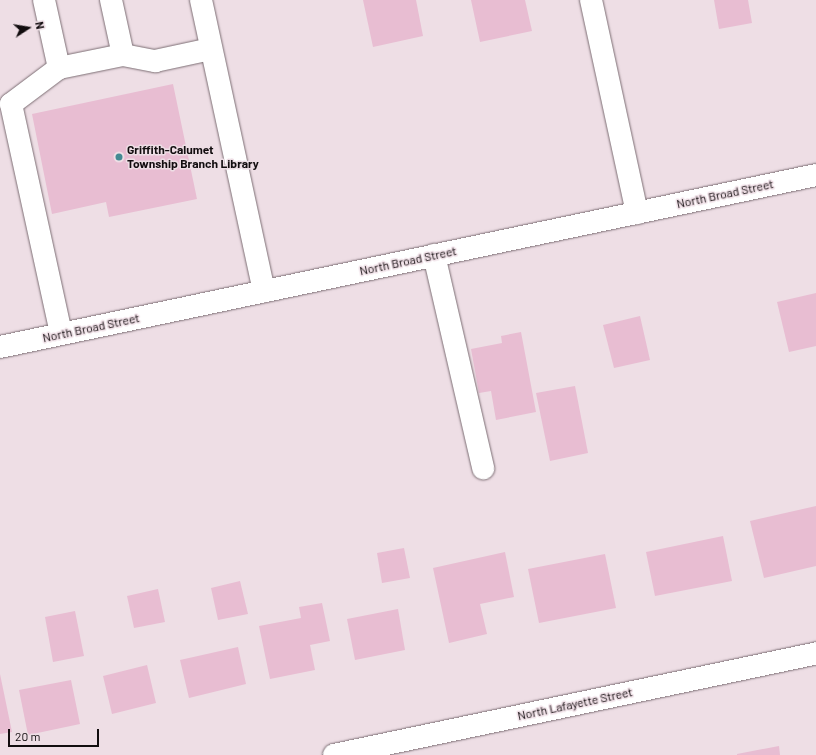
<!DOCTYPE html>
<html>
<head>
<meta charset="utf-8">
<style>
	body { margin:0 }
	#map { position:relative; width:816px; height:755px; overflow:hidden; background:#eedee5; font-family:Barlow,sans-serif }
	div>[style] { position:absolute }
	[style*='--x'] { left:calc(var(--x)*1px); top:calc(var(--y)*1px); width:calc(var(--w)*1px); rotate:calc(var(--a)*1deg) }
	.building>* { inset:0; background:#e8bdd2 }
	.roads { filter:drop-shadow(0 0 1px #7c6e74) drop-shadow(0 0 1px #7c6e74) }
	.minor>* { height:22px; margin:-11px; padding:0 11px; transform-origin:11px; border-radius:11px; background:#fff }
	.dots>* { width:11px; height:11px; translate:-50% -50%; box-sizing:border-box; border:2px solid #eedee5; border-radius:50% }
	span { translate:-50% -50%; white-space:nowrap; text-align:center; line-height:1.15; -webkit-text-stroke:3px #eedee5; paint-order:stroke }
	.poi-label { font-size:12px; color:#120d0f; font-weight:700 }
	.left { translate:0 -50%; text-align:left }
	.street-label { font-size:12px; color:#120d0f }
	.north { position:absolute; left:8px; top:8px; width:40px; height:40px; -webkit-text-stroke:3px #eedee5; paint-order:stroke; rotate:78deg; font-size:11px; font-weight:700; line-height:16px; text-align:center; color:#120d0f }
	.north::after { content:''; display:block; margin:auto; width:14px; height:18px; background:#120d0f; clip-path:polygon(50% 0,100% 100%,50% 72%,0 100%) }
	.scale { position:absolute; left:8px; top:729px; width:91px; height:18px; box-sizing:border-box; border:2px solid #120d0f; border-top:0; padding-left:5px; font-size:12px; line-height:14px; white-space:nowrap; color:#120d0f; -webkit-text-stroke:3px #eedee5; paint-order:stroke }
</style>
</head>
<body>
<div id="map">
	<div class="building">
		<i style="clip-path:polygon(363px 0,416px 0,423px 36px,373px 47px)"></i>
		<i style="clip-path:polygon(471px 0,525px 0,532px 31px,480px 42px)"></i>
		<i style="clip-path:polygon(714px 0,748px 0,752px 23px,719px 29px)"></i>
		<i style="clip-path:polygon(173px 84px,197px 199px,109px 217px,106px 202px,52px 214px,32px 114px)"></i>
		<i style="clip-path:polygon(816px 293px,816px 346px,789px 352px,777px 302px)"></i>
		<i style="clip-path:polygon(640px 316px,650px 360px,614px 368px,603px 325px)"></i>
		<i style="clip-path:polygon(521px 332px,536px 412px,496px 420px,491px 391px,479px 393px,471px 349px,502px 343px,501px 336px)"></i>
		<i style="clip-path:polygon(575px 386px,588px 453px,550px 461px,536px 393px)"></i>
		<i style="clip-path:polygon(816px 506px,816px 566px,764px 578px,750px 521px)"></i>
		<i style="clip-path:polygon(723px 536px,732px 581px,655px 596px,646px 552px)"></i>
		<i style="clip-path:polygon(404px 548px,410px 578px,382px 583px,377px 553px)"></i>
		<i style="clip-path:polygon(505px 552px,514px 597px,480px 604px,487px 634px,449px 643px,433px 568px)"></i>
		<i style="clip-path:polygon(605px 554px,616px 608px,539px 623px,528px 569px)"></i>
		<i style="clip-path:polygon(240px 581px,248px 614px,218px 620px,211px 588px)"></i>
		<i style="clip-path:polygon(158px 589px,165px 622px,134px 628px,127px 596px)"></i>
		<i style="clip-path:polygon(322px 603px,330px 641px,310px 645px,315px 670px,270px 679px,259px 626px,301px 618px,299px 607px)"></i>
		<i style="clip-path:polygon(398px 609px,405px 650px,355px 660px,347px 619px)"></i>
		<i style="clip-path:polygon(75px 611px,84px 656px,53px 662px,45px 617px)"></i>
		<i style="clip-path:polygon(238px 647px,246px 684px,189px 698px,180px 660px)"></i>
		<i style="clip-path:polygon(147px 665px,156px 703px,112px 714px,103px 676px)"></i>
		<i style="clip-path:polygon(0 674px,12px 732px,0 734px)"></i>
		<i style="clip-path:polygon(71px 680px,80px 724px,28px 735px,19px 690px)"></i>
		<i style="clip-path:polygon(779px 746px,780px 755px,737px 755px,737px 754px)"></i>
	</div>
	<div class="roads">
		<div class="minor">
			<i style="--x:44;--y:0;--w:70;--a:77.6"></i>
			<i style="--x:59;--y:68;--w:60;--a:143.1"></i>
			<i style="--x:11;--y:104;--w:235;--a:77.7"></i>
			<i style="--x:111;--y:0;--w:56;--a:77.7"></i>
			<i style="--x:123;--y:55;--w:33;--a:11"></i>
			<i style="--x:155;--y:61;--w:57;--a:-12.1"></i>
			<i style="--x:201;--y:0;--w:298;--a:77.8"></i>
			<i style="--x:591;--y:0;--w:218;--a:77.8"></i>
			<i style="--x:59;--y:68;--w:65;--a:-11.5"></i>
			<i style="--x:434;--y:255;--w:219;--a:77"></i>
			<i style="--x:0;--y:347;--w:834;--a:-11.9"></i>
			<i style="--x:334;--y:755;--w:493;--a:-11.9"></i>
		</div>
	</div>
	<div class="dots">
		<i style="left:119px;top:157px;background:#448a93"></i>
	</div>
	<div class="poi-label">
		<span class="left" style="left:127px;top:157px">Griffith-Calumet<br>Township Branch Library</span>
	</div>
	<div class="street-label">
		<span style="left:725px;top:194px;rotate:-12deg">North Broad Street</span>
		<span style="left:408px;top:261px;rotate:-12deg">North Broad Street</span>
		<span style="left:91px;top:328px;rotate:-12deg">North Broad Street</span>
		<span style="left:575px;top:704px;rotate:-12deg">North Lafayette Street</span>
	</div>
	<div class="north">N</div>
	<div class="scale">20 m</div>
</div>
</body>
</html>
